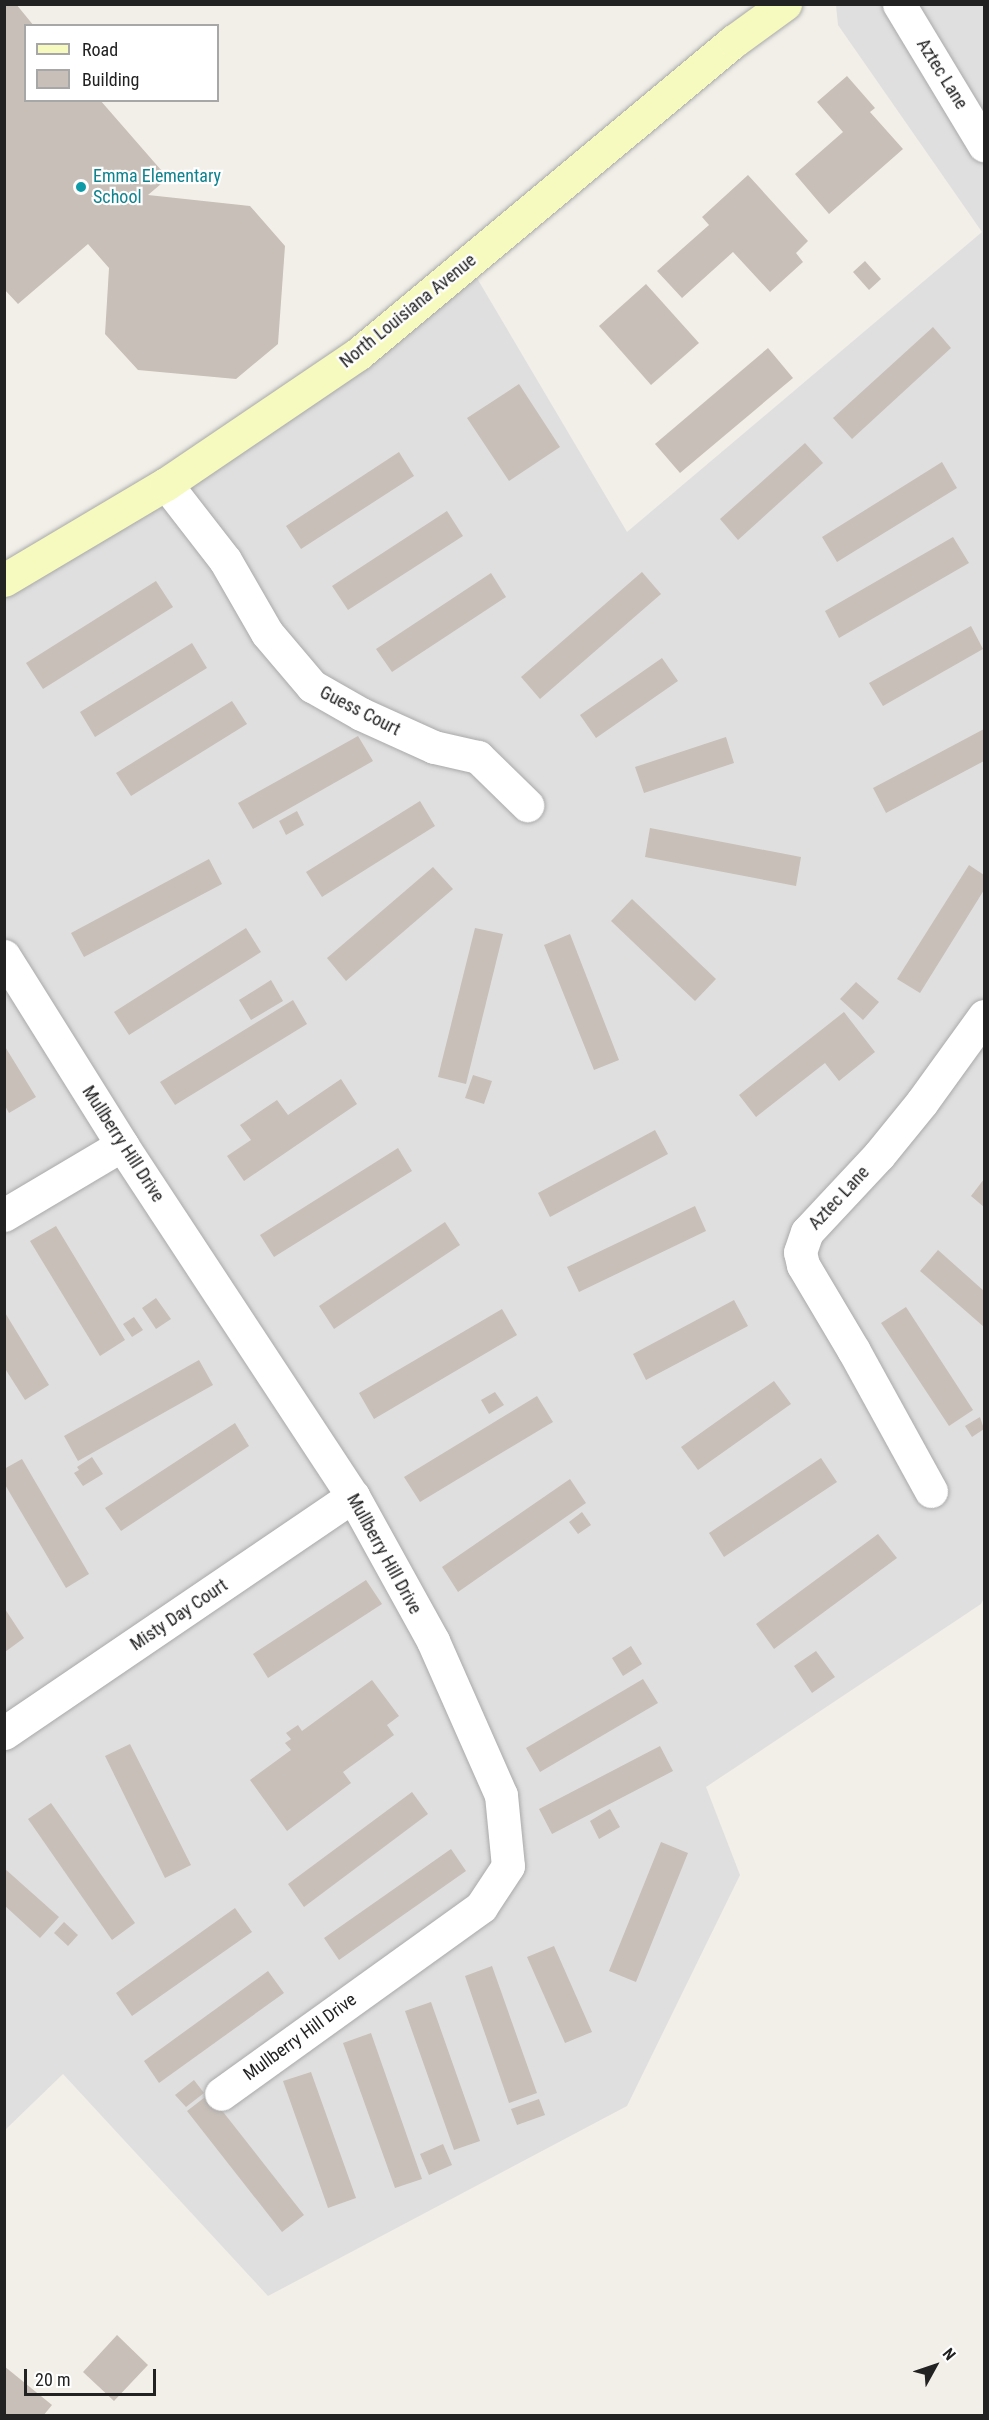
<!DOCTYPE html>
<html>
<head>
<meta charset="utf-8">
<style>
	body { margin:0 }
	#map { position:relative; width:989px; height:2420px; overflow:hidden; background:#f2efe9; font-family:"Roboto Condensed",sans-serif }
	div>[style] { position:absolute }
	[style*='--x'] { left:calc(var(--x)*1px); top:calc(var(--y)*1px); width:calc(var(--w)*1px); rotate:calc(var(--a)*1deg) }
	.residential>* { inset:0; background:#e0dfdf }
	.building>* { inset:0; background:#c7bfb8 }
	.roads { filter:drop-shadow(0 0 2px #a9a9a9) drop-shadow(0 0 2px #a9a9a9) }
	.street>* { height:33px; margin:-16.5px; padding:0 16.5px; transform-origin:16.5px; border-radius:16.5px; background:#fff }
	.secondary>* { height:33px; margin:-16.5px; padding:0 16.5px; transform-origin:16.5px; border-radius:16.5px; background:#f7fabf }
	.dots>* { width:16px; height:16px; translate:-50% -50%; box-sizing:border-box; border:3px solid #fff; border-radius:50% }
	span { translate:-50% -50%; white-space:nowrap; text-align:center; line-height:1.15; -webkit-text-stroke:4.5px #fff; paint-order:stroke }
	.street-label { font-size:18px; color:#222 }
	.culture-label { font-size:18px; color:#0d838f }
	.left { translate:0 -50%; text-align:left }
	.frame { position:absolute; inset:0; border:6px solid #222; pointer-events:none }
	.legend { position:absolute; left:24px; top:24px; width:195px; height:78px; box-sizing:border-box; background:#fff; border:2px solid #a7a7a7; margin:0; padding:8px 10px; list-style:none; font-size:18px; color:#222 }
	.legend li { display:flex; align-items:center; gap:12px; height:30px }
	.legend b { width:30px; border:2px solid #a7a7a7 }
	.north { position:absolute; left:905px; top:2336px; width:60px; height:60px; -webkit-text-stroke:4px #fff; paint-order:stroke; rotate:50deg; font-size:16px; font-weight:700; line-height:24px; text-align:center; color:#222 }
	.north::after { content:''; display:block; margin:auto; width:21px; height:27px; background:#222; clip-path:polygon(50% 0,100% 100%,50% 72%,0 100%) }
	.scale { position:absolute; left:24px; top:2369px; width:132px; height:27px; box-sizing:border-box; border:3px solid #222; border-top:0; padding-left:8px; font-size:18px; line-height:21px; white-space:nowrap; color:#222; -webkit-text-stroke:4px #fff; paint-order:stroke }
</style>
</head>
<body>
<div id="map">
	<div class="residential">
		<i style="clip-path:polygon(836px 5px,984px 5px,984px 1598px,981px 1604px,706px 1787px,740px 1875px,627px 2106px,268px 2296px,63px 2074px,5px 2130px,5px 580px,468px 263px,627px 532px,982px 232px,838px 25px)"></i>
	</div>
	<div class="building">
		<i style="clip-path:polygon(4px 4px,16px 4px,34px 26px,26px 26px,26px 100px,100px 100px,168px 178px,148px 195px,250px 206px,285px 246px,278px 344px,236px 379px,138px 370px,105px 334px,109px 268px,88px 244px,18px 304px,4px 289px)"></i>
		<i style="clip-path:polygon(847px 76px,875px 108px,870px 112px,903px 149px,829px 214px,795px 174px,843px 132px,817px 102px)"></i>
		<i style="clip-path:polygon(748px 175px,808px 241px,796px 253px,803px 262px,770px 292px,733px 252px,682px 298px,657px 271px,709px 225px,702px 217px)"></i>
		<i style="clip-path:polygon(865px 261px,881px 279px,869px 290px,853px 272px)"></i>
		<i style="clip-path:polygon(646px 284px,699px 343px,651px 385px,599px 326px)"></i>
		<i style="clip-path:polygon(933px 327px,951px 348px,852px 439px,833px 418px)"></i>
		<i style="clip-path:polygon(768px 348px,793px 378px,680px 473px,655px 444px)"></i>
		<i style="clip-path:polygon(519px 384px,560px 447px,509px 481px,467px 418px)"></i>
		<i style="clip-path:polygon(805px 443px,823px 463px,738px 540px,720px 519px)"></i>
		<i style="clip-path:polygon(399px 452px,414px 476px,301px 549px,286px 526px)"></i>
		<i style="clip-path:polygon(942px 462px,957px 488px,837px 562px,822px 537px)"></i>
		<i style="clip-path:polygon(447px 511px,463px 536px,348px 610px,332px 586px)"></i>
		<i style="clip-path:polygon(953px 537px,969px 563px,839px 638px,825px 611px)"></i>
		<i style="clip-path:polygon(642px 572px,661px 594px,540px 699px,521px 677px)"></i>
		<i style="clip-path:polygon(491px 573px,506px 597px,392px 672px,376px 649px)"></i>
		<i style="clip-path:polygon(156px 581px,173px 607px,43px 689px,26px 663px)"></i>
		<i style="clip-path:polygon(971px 626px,983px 649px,883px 706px,869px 683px)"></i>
		<i style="clip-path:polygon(192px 643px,207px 668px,95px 737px,80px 712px)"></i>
		<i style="clip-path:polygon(662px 658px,678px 681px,596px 738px,580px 715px)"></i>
		<i style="clip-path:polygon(232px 701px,247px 724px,131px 796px,116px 773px)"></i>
		<i style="clip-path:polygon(984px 729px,984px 761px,886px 813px,873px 788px)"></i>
		<i style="clip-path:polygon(358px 736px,373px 761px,253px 829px,238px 803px)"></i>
		<i style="clip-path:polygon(726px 737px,734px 763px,644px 793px,635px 767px)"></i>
		<i style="clip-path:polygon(420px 801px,435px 826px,322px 897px,306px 872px)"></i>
		<i style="clip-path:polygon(297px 811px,304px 825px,286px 835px,279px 821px)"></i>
		<i style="clip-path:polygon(650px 828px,801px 857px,796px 886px,645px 857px)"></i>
		<i style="clip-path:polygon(209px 859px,222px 884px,84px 957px,71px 933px)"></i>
		<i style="clip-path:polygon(969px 865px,984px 875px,984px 890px,920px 993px,897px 979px)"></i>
		<i style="clip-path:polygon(433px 867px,453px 889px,346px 981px,327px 958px)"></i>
		<i style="clip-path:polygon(632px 899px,716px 979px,695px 1001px,611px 921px)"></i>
		<i style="clip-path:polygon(246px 928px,261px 952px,129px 1035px,114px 1012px)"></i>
		<i style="clip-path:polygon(475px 928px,503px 934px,466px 1084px,438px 1077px)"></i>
		<i style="clip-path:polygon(570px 934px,619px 1060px,594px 1070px,544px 945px)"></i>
		<i style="clip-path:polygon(271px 980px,283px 1001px,251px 1020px,239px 1000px)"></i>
		<i style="clip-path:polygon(856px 982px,879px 1002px,863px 1020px,840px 999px)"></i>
		<i style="clip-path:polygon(293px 1000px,307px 1024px,175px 1105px,160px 1082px)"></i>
		<i style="clip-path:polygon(844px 1012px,875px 1052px,839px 1081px,825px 1063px,756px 1117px,739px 1095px)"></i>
		<i style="clip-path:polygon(4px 1045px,36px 1097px,9px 1113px,4px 1104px)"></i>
		<i style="clip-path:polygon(473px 1075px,492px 1081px,484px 1104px,465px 1098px)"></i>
		<i style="clip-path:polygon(341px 1079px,357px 1104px,244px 1181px,227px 1156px,251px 1140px,240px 1125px,277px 1100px,288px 1115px)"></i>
		<i style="clip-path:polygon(655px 1130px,668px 1154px,550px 1217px,538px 1193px)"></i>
		<i style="clip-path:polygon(398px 1148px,412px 1171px,274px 1257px,260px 1235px)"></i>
		<i style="clip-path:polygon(984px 1179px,984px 1207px,971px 1196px)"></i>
		<i style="clip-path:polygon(695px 1206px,706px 1231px,579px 1292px,567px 1267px)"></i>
		<i style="clip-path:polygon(445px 1222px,460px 1245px,334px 1329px,319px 1306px)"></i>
		<i style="clip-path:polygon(56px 1226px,125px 1340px,100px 1356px,30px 1241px)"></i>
		<i style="clip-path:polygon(938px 1250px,984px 1291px,984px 1327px,920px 1271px)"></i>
		<i style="clip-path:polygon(156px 1298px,171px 1319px,156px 1329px,142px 1308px)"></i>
		<i style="clip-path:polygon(734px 1300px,748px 1326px,646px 1380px,633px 1354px)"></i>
		<i style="clip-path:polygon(906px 1307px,973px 1410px,949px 1426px,881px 1323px)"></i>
		<i style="clip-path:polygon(502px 1309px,517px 1335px,374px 1419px,359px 1393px)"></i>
		<i style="clip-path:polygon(4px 1311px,49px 1385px,25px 1400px,4px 1367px)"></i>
		<i style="clip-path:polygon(134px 1317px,143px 1330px,132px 1337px,123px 1324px)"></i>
		<i style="clip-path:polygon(199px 1360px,213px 1385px,78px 1461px,64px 1436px)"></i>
		<i style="clip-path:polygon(774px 1381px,791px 1404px,698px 1470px,681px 1447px)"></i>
		<i style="clip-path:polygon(495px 1392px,504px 1405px,489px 1414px,481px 1400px)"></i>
		<i style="clip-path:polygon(537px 1396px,553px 1422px,420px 1502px,404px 1477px)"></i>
		<i style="clip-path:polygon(980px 1417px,984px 1429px,972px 1437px,965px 1426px)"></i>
		<i style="clip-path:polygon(235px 1423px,249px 1446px,121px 1531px,105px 1508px)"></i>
		<i style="clip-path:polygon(92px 1457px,103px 1474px,83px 1486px,74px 1473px,79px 1470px,77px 1467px)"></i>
		<i style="clip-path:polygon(821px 1458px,837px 1482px,724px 1557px,709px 1533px)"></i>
		<i style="clip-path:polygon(22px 1459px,89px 1574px,66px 1588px,4px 1483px,4px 1469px)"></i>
		<i style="clip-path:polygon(570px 1479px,586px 1503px,458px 1592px,442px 1567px)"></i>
		<i style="clip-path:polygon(582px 1512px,591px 1525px,578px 1534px,569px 1522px)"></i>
		<i style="clip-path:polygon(878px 1534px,897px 1558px,774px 1649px,756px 1624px)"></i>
		<i style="clip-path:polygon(366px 1580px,382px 1604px,268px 1678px,253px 1654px)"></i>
		<i style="clip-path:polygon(5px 1609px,24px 1638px,5px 1652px)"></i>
		<i style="clip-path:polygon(631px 1646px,642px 1664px,623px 1676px,612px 1658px)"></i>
		<i style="clip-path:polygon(816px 1651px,835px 1677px,812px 1693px,794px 1666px)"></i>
		<i style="clip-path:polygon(643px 1679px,658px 1703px,540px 1772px,526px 1748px)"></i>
		<i style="clip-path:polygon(372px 1680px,399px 1716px,387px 1725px,394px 1735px,343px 1772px,351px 1783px,287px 1831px,250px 1780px,291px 1750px,285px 1743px,291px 1739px,286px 1733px,298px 1725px,302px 1731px)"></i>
		<i style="clip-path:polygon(130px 1744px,191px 1865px,165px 1878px,105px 1756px)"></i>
		<i style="clip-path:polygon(660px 1746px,673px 1771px,552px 1834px,539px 1809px)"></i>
		<i style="clip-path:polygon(412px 1792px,428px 1814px,304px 1907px,288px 1884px)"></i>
		<i style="clip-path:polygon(51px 1803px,135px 1923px,112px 1940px,28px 1819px)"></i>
		<i style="clip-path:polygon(610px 1809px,620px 1827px,599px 1839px,590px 1821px)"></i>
		<i style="clip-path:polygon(661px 1842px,688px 1853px,636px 1982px,609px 1971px)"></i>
		<i style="clip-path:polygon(451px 1849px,466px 1871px,339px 1960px,324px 1938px)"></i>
		<i style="clip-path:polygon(4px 1868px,59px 1917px,40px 1938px,4px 1905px)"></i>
		<i style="clip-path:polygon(235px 1908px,252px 1932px,132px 2016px,116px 1993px)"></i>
		<i style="clip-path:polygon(64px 1922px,78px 1935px,68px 1946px,54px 1933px)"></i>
		<i style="clip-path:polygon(554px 1946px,592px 2032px,565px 2043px,527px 1957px)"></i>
		<i style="clip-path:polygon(492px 1966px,537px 2093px,509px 2103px,465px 1976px)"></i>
		<i style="clip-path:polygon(268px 1971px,284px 1993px,159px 2083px,144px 2061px)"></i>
		<i style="clip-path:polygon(431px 2002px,480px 2141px,454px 2150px,405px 2011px)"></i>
		<i style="clip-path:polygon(371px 2033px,422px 2179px,395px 2188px,343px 2043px)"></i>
		<i style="clip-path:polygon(311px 2072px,356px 2198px,328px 2208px,283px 2081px)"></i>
		<i style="clip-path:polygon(194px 2080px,204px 2093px,186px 2107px,175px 2095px)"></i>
		<i style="clip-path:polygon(209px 2094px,304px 2215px,282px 2232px,187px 2111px)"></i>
		<i style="clip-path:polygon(539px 2099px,545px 2115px,517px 2125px,511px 2109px)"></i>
		<i style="clip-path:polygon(443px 2144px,452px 2165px,429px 2175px,420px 2154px)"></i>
		<i style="clip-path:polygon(117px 2335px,148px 2365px,114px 2401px,83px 2372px)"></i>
		<i style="clip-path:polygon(4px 2366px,52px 2405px,43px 2416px,4px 2416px)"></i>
	</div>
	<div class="roads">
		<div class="street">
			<i style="--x:899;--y:4;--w:165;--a:58.9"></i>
			<i style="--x:166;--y:484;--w:96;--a:52.2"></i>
			<i style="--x:225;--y:560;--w:84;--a:60.1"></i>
			<i style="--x:267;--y:633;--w:70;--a:49.7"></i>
			<i style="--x:312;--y:686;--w:56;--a:29.7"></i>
			<i style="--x:361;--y:714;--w:80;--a:24.3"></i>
			<i style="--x:434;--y:747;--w:45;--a:12.8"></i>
			<i style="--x:478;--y:757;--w:69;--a:44.4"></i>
			<i style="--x:4;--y:956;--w:223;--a:58"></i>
			<i style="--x:122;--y:1145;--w:420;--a:56.7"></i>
			<i style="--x:353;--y:1496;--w:166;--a:61.1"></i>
			<i style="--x:433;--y:1641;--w:168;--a:66.2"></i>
			<i style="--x:501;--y:1795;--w:71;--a:84.4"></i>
			<i style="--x:508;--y:1866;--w:49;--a:123.4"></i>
			<i style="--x:481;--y:1907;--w:320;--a:144.3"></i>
			<i style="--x:4;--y:1215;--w:137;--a:-30.7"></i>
			<i style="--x:931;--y:1491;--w:160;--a:-118.8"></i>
			<i style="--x:854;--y:1351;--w:100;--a:-120.7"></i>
			<i style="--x:803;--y:1265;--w:13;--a:-103"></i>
			<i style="--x:800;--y:1252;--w:21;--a:-71"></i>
			<i style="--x:807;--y:1232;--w:105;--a:-46.9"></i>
			<i style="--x:879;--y:1155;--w:68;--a:-50.9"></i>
			<i style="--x:922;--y:1102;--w:106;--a:-54.2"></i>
			<i style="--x:4;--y:1733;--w:422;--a:-34.2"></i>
		</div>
		<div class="secondary">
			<i style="--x:4;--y:580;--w:188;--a:-30.7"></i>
			<i style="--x:166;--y:484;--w:232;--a:-34.1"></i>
			<i style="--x:358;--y:354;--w:489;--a:-39.8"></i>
			<i style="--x:734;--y:41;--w:63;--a:-36"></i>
		</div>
	</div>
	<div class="dots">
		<i style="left:81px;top:187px;background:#0f9aa8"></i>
	</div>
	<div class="street-label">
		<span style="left:942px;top:74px;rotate:58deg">Aztec Lane</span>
		<span style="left:408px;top:311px;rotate:-39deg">North Louisiana Avenue</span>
		<span style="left:360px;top:711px;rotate:27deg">Guess Court</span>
		<span style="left:123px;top:1144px;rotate:57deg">Mullberry Hill Drive</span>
		<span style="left:839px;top:1198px;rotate:-47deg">Aztec Lane</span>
		<span style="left:384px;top:1554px;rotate:61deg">Mullberry Hill Drive</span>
		<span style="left:179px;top:1615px;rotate:-34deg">Misty Day Court</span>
		<span style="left:300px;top:2037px;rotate:-36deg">Mullberry Hill Drive</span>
	</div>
	<div class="culture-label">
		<span class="left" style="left:93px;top:187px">Emma Elementary<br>School</span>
	</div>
	<div class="frame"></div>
	<ul class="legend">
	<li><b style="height:8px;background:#f7fabf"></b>Road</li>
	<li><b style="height:16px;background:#c7bfb8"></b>Building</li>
	</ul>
	<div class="north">N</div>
	<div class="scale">20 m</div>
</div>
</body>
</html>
